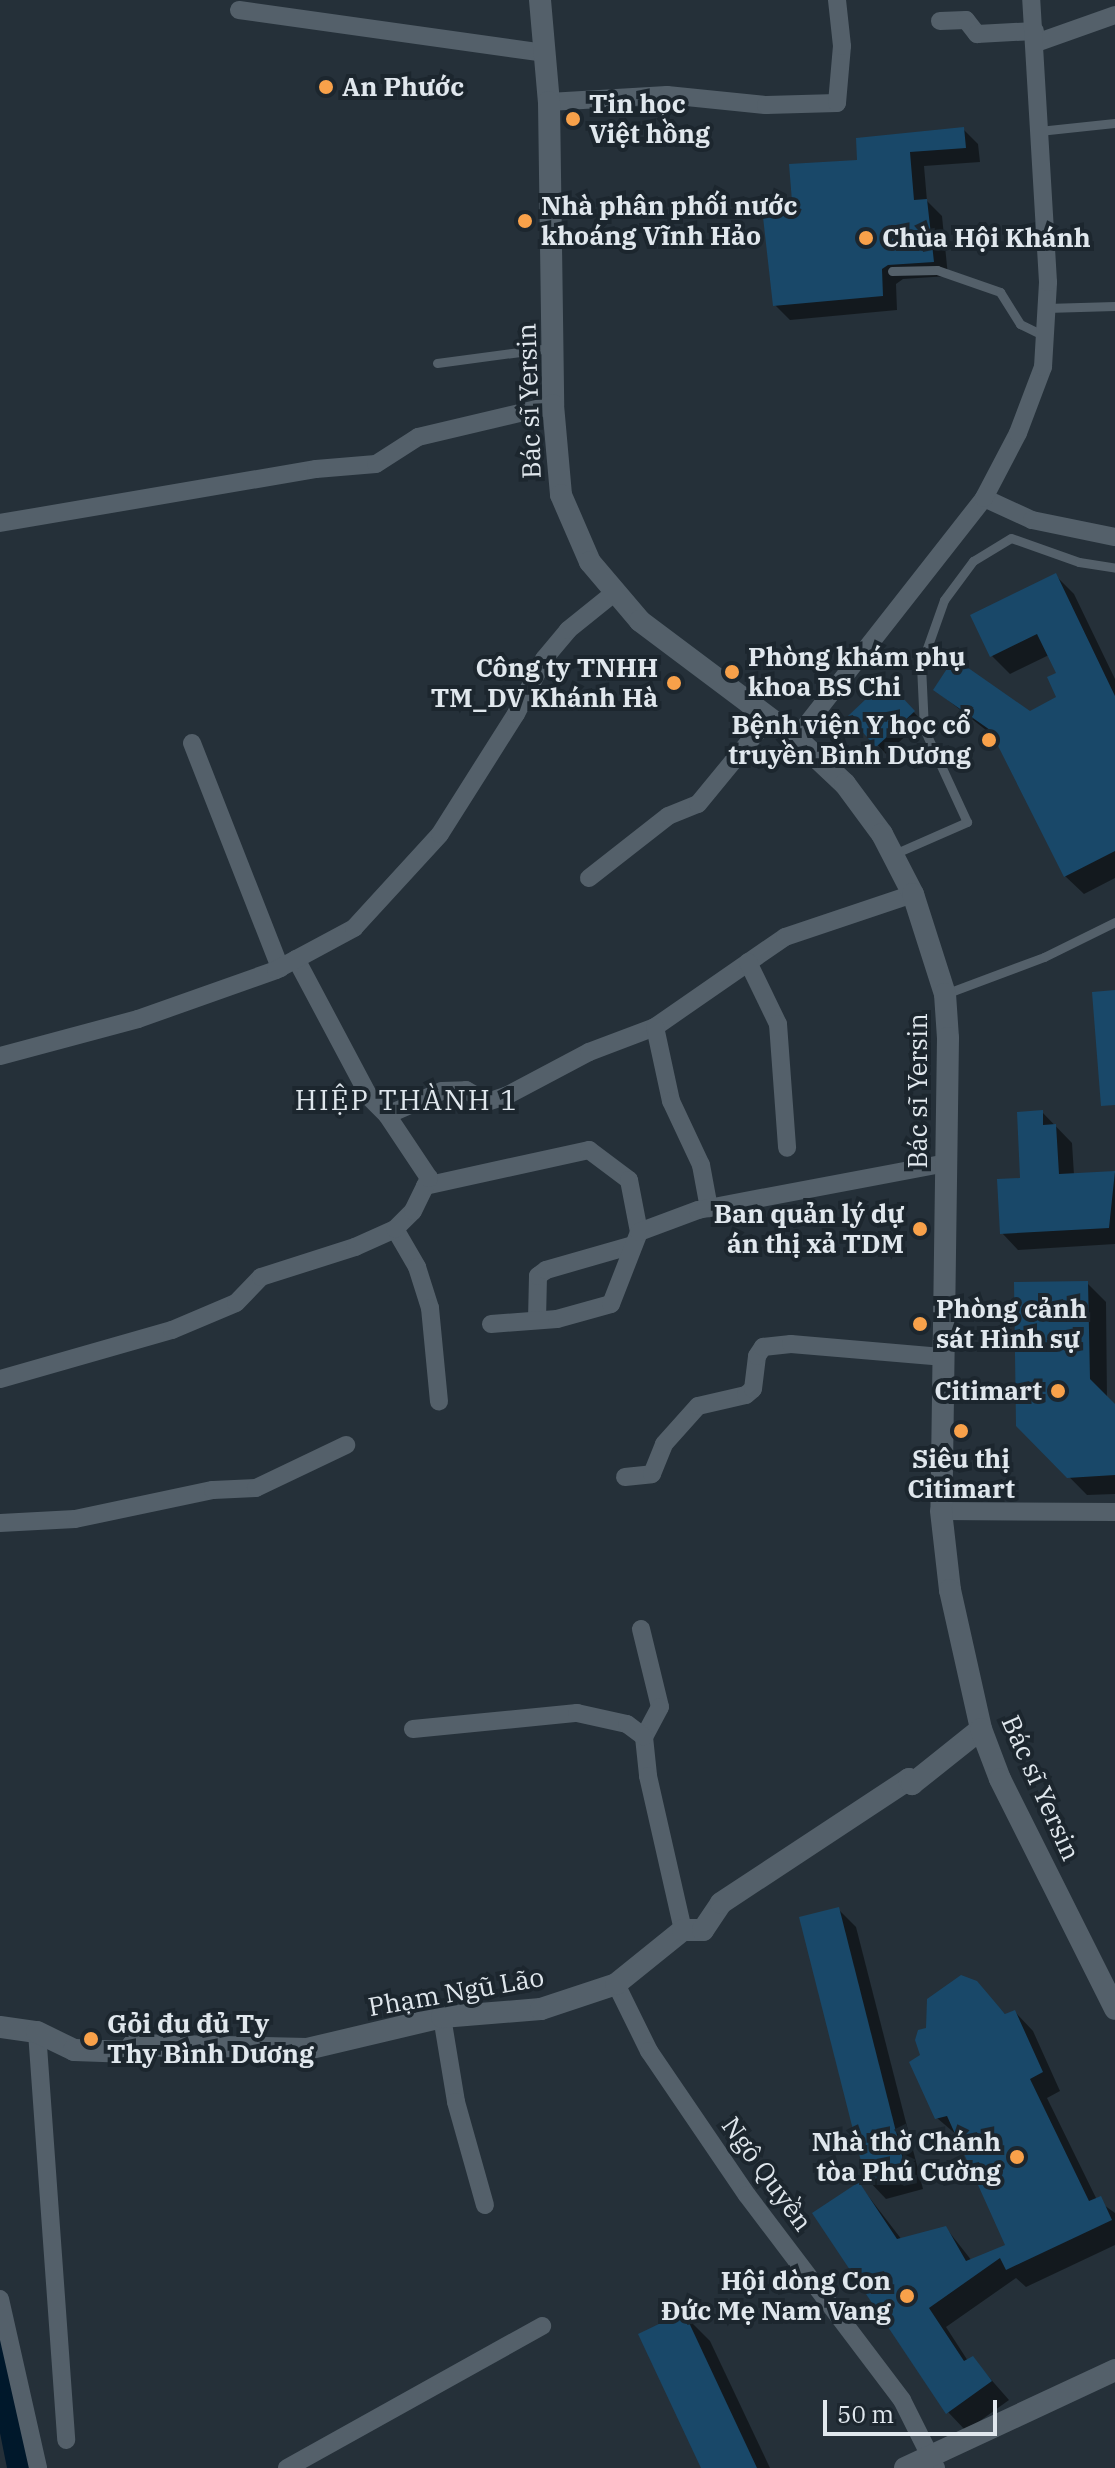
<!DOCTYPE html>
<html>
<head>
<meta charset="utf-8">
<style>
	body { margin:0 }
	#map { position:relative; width:1115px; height:2468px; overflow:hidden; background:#253039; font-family:"IBM Plex Serif",serif }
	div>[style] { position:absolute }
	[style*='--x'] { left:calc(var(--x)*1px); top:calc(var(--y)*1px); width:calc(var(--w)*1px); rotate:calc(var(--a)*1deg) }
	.water>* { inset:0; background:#00182b }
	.shadow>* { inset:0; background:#0007 }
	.building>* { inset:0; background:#194869 }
	.service>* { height:9px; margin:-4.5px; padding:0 4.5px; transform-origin:4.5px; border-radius:4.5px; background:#54606a }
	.minor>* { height:18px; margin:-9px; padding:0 9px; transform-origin:9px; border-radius:9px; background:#54606a }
	.tertiary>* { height:22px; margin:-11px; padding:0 11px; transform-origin:11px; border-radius:11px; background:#54606a }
	.secondary>* { height:22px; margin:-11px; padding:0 11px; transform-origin:11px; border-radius:11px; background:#54606a }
	.dots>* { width:22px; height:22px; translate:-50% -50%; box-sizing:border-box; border:4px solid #1c262e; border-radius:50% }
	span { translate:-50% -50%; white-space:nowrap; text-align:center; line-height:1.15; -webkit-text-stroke:8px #1c262e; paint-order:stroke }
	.poi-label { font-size:26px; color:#e0e7ed; font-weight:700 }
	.left { translate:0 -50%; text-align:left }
	.right { translate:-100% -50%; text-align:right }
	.street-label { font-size:26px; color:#e0e7ed }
	.neighbourhood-label { font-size:28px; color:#e0e7ed; letter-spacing:2px }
	.scale { position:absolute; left:823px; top:2400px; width:174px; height:36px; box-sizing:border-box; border:4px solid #e0e7ed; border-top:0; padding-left:10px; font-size:24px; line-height:28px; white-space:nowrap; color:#e0e7ed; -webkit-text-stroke:6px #1c262e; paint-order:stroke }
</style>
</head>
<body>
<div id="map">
	<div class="water">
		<i style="clip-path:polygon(0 2334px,32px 2468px,7px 2468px,0 2433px)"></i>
	</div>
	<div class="shadow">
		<i style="clip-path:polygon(963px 129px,978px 144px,980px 162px,924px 166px,927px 201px,942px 216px,948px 276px,903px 279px,896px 284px,897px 310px,790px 320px,775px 305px,795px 216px,860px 161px)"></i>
		<i style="clip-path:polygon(1056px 576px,1074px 594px,1115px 679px,1115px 878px,1084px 894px,1065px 876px,996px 738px,935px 690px,1029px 713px,1059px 698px,1058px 674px,1049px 655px,1010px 674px,992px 656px)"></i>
		<i style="clip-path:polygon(895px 692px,922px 721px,886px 754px,850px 716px)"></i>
		<i style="clip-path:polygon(1042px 1112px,1072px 1143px,1074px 1175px,1115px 1173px,1115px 1244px,1018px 1250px,1002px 1233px)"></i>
		<i style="clip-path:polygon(1087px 1283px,1106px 1302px,1107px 1399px,1115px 1406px,1115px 1494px,1087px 1495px,1018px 1425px)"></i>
		<i style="clip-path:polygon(838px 1909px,856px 1927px,923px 2189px,886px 2199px,868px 2180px)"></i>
		<i style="clip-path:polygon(976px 1983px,1007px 2016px,1015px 2012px,1033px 2031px,1060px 2091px,1047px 2098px,1097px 2200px,1115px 2213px,1115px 2245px,1026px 2287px,1016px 2278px,946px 2327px,968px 2361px,973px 2359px,1009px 2400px,966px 2431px,948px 2412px,859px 2184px,902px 2240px,946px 2228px,972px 2261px,1008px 2246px,958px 2136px,937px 2118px,922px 2055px,928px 2029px)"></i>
		<i style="clip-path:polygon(684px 2315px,710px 2341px,770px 2468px,703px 2468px)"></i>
	</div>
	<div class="building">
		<i style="clip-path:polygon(964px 127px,966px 148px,910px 152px,914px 200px,927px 199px,934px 262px,888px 265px,882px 269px,883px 296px,773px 306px,763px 217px,793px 214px,789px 164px,857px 160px,856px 138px)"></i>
		<i style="clip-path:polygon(1056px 573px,1115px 696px,1115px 851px,1064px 877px,990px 730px,933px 690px,954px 658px,1030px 711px,1056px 697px,1047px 677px,1056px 673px,1037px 634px,990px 657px,970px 615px)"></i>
		<i style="clip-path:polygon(886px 680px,915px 711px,876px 747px,848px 716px)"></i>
		<i style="clip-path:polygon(1115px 990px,1115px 1105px,1101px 1106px,1092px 992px)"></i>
		<i style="clip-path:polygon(1043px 1110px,1043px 1125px,1056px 1124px,1059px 1174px,1115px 1171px,1109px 1228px,1000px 1234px,997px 1179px,1020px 1178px,1017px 1112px)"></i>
		<i style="clip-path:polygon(1088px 1281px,1090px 1379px,1115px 1404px,1115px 1475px,1067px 1478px,1016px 1426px,1014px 1282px)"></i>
		<i style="clip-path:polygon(839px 1907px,906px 2171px,866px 2181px,799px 1917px)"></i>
		<i style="clip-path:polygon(961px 1975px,977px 1981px,1005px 2014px,1015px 2010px,1043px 2072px,1030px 2079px,1089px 2201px,1101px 2196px,1112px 2220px,1006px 2270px,1000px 2258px,929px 2308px,964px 2361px,973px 2356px,992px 2381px,946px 2414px,812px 2213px,859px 2182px,897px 2239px,946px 2226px,966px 2261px,1005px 2245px,947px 2116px,935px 2119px,909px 2062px,920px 2055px,915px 2040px,918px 2030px,926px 2028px,927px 1999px)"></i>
		<i style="clip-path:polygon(684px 2312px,757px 2468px,701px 2468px,638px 2334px)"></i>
	</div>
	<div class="service">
		<i style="--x:1039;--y:131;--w:76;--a:-6"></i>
		<i style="--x:892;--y:271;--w:45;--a:-1.3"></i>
		<i style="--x:937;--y:270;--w:67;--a:19.2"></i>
		<i style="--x:1000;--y:292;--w:38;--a:58"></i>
		<i style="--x:1020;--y:324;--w:28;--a:26"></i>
		<i style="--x:1046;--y:308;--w:69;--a:-1.7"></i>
		<i style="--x:437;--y:363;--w:114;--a:-7.6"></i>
		<i style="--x:894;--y:854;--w:80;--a:-23.7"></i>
		<i style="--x:967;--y:822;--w:102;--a:-114.8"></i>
		<i style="--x:924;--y:729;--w:64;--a:-92.7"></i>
		<i style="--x:921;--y:665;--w:69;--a:-70.5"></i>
		<i style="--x:944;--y:600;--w:49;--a:-53.4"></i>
		<i style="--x:973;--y:561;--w:44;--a:-31.2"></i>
		<i style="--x:1011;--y:538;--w:72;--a:19.4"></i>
		<i style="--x:1079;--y:562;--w:36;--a:9"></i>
		<i style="--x:945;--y:994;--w:106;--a:-20.5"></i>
		<i style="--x:1044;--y:957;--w:79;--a:-26.2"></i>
	</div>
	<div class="minor">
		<i style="--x:239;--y:10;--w:308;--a:8"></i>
		<i style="--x:940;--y:21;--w:26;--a:-2"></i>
		<i style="--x:966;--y:20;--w:18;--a:52"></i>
		<i style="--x:977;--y:34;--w:58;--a:-3"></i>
		<i style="--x:1036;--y:43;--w:84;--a:-19.5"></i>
		<i style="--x:549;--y:102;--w:118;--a:-3.4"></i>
		<i style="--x:667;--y:95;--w:100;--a:5.8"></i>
		<i style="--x:766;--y:105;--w:71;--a:-1.6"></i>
		<i style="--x:837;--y:103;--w:57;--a:-85"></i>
		<i style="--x:842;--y:46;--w:46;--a:-96.2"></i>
		<i style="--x:984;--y:498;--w:53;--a:24.6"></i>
		<i style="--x:1032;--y:520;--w:85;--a:11.6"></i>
		<i style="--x:0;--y:523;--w:321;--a:-9.7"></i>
		<i style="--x:316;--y:469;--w:60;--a:-4.8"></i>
		<i style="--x:376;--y:464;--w:50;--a:-32.7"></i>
		<i style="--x:418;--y:437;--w:139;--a:-13.3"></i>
		<i style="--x:796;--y:738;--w:305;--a:-51.9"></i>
		<i style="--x:984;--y:498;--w:73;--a:-62.4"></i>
		<i style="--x:1018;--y:433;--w:71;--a:-69.3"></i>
		<i style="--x:1043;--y:367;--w:85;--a:-86.6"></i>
		<i style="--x:1048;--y:282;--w:283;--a:-93.4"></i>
		<i style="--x:192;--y:743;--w:242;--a:68.6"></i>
		<i style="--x:589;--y:878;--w:100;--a:-38.1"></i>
		<i style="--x:668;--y:816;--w:32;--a:-22"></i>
		<i style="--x:698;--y:804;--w:109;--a:-50.6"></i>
		<i style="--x:296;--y:959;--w:157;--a:62"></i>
		<i style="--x:370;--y:1098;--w:24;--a:45"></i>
		<i style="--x:387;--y:1115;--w:60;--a:-23.6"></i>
		<i style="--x:442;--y:1091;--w:24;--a:-2"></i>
		<i style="--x:466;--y:1090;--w:24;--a:30"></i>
		<i style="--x:487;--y:1102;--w:20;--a:-18"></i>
		<i style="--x:506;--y:1096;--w:94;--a:-27.9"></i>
		<i style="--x:589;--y:1052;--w:71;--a:-20.7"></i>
		<i style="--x:655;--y:1027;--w:158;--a:-34.7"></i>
		<i style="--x:785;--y:937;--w:135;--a:-18.6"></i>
		<i style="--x:748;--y:962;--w:69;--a:64.2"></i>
		<i style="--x:778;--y:1024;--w:124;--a:85.8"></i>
		<i style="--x:655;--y:1027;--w:76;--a:77.8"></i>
		<i style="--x:671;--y:1101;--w:71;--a:64.9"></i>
		<i style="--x:701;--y:1165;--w:44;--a:79.5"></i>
		<i style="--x:0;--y:1056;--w:143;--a:-15"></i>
		<i style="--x:138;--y:1019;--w:146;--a:-19.5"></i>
		<i style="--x:276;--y:970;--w:89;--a:-28.3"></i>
		<i style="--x:354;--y:928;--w:127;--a:-47.5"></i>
		<i style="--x:440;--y:834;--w:142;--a:-57.7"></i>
		<i style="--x:516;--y:714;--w:62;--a:-63"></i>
		<i style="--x:544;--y:659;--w:38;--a:-50"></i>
		<i style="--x:568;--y:630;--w:59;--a:-38.8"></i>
		<i style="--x:425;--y:1186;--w:168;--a:-12.4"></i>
		<i style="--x:589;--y:1150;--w:50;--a:36.9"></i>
		<i style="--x:629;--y:1180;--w:53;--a:79.1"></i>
		<i style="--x:395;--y:1229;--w:44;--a:59.9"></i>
		<i style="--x:417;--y:1267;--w:43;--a:72.4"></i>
		<i style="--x:430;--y:1308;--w:94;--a:84.5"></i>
		<i style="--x:537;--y:1320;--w:44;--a:-88.7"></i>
		<i style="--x:538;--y:1276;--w:10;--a:-37"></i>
		<i style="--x:546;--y:1270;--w:91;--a:-16"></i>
		<i style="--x:491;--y:1324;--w:66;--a:-4.3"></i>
		<i style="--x:557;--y:1319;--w:56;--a:-15.5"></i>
		<i style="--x:611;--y:1304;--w:77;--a:-68.7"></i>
		<i style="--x:639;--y:1232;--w:63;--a:-20.4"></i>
		<i style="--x:698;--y:1210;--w:253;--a:-10.7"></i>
		<i style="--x:0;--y:1379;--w:179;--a:-15.9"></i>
		<i style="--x:172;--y:1330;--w:69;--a:-22.9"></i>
		<i style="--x:236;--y:1303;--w:36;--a:-46"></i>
		<i style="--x:261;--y:1277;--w:99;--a:-17.7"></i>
		<i style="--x:355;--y:1247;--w:44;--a:-24.2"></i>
		<i style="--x:395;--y:1229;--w:25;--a:-45"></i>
		<i style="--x:413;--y:1211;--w:37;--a:-64"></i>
		<i style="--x:429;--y:1178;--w:76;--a:-123.7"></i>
		<i style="--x:625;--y:1477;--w:27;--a:-6"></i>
		<i style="--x:652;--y:1474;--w:32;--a:-68"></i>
		<i style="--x:664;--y:1444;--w:51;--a:-48.2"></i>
		<i style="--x:698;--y:1406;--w:49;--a:-12.9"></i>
		<i style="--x:746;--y:1395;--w:9;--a:-41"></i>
		<i style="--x:753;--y:1389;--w:33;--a:-83"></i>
		<i style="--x:757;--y:1356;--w:11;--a:-56"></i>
		<i style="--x:763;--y:1347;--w:28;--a:-6"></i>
		<i style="--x:791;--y:1344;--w:154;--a:4.9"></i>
		<i style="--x:941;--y:1511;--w:174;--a:0.3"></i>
		<i style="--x:0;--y:1523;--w:75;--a:-3.1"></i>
		<i style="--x:75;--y:1519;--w:141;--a:-11.9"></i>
		<i style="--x:213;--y:1490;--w:43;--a:-2.7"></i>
		<i style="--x:256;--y:1488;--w:100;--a:-25.5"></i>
		<i style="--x:641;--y:1629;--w:80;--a:76.3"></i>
		<i style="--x:660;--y:1707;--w:34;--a:118"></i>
		<i style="--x:644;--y:1737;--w:39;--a:84"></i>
		<i style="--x:648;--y:1776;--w:158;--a:77.2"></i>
		<i style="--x:413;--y:1729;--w:165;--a:-5.6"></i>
		<i style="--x:577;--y:1713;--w:51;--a:12.4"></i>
		<i style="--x:627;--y:1724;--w:21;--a:37"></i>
		<i style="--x:616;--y:1984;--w:75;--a:63.8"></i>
		<i style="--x:649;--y:2051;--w:174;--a:55.8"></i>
		<i style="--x:747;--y:2195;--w:257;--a:52.9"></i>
		<i style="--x:902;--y:2400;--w:76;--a:63.4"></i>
		<i style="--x:442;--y:2017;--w:86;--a:80.6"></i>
		<i style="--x:456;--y:2102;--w:107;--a:74.3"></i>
		<i style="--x:37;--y:2032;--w:409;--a:85.9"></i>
		<i style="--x:0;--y:2299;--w:173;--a:77.3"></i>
		<i style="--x:287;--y:2468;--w:292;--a:-29.1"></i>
	</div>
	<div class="tertiary">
		<i style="--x:0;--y:2027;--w:37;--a:8"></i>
		<i style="--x:37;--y:2032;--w:41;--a:25.9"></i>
		<i style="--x:74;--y:2050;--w:57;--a:2"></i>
		<i style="--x:131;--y:2052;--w:7;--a:-74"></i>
		<i style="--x:133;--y:2045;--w:174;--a:1.3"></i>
		<i style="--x:307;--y:2049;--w:139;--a:-13.3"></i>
		<i style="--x:442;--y:2017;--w:99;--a:-4.6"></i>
		<i style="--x:541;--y:2009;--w:79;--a:-18.4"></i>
		<i style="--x:616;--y:1984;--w:86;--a:-38.9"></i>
		<i style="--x:683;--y:1930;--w:20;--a:0"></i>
		<i style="--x:703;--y:1930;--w:32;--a:-56"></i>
		<i style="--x:721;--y:1903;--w:225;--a:-33.4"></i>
		<i style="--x:909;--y:1779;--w:6;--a:59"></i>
		<i style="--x:912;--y:1784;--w:88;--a:-38.6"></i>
	</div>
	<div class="secondary">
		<i style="--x:540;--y:0;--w:102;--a:85"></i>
		<i style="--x:549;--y:102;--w:303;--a:89.2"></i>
		<i style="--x:553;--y:405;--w:90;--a:84.9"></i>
		<i style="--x:561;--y:495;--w:73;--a:66.6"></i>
		<i style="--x:590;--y:562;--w:77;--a:49.7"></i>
		<i style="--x:640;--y:621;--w:195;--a:36.9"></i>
		<i style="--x:796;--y:738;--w:67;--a:43.2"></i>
		<i style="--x:845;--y:784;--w:62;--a:53.5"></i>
		<i style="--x:882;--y:834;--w:68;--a:62.7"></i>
		<i style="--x:913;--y:894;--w:105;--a:72.3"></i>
		<i style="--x:945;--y:994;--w:44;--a:86.1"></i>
		<i style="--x:948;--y:1038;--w:473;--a:90.8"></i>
		<i style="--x:941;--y:1511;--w:80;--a:83.5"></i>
		<i style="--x:950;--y:1590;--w:142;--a:77.4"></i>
		<i style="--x:981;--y:1729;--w:53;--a:69.2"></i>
		<i style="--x:1000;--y:1779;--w:257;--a:63.4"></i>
		<i style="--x:905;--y:2468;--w:232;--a:-25"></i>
	</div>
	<div class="dots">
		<i style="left:326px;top:87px;background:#f8a14a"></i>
		<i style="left:573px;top:119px;background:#f8a14a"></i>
		<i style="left:525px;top:221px;background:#f8a14a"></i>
		<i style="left:866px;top:238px;background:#f8a14a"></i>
		<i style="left:732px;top:672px;background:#f8a14a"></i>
		<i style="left:674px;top:683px;background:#f8a14a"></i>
		<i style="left:989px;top:740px;background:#f8a14a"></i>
		<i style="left:920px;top:1229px;background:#f8a14a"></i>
		<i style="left:920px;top:1324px;background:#f8a14a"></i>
		<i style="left:1058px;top:1391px;background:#f8a14a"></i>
		<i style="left:961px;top:1431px;background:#f8a14a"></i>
		<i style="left:91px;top:2039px;background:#f8a14a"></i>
		<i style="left:1017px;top:2157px;background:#f8a14a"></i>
		<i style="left:907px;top:2296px;background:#f8a14a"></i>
	</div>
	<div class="poi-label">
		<span class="left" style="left:342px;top:87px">An Phước</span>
		<span class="left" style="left:589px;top:119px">Tin học<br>Việt hồng</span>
		<span class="left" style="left:541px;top:221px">Nhà phân phối nước<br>khoáng Vĩnh Hảo</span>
		<span class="left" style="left:882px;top:238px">Chùa Hội Khánh</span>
		<span class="left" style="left:748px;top:672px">Phòng khám phụ<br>khoa BS Chi</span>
		<span class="right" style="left:658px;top:683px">Công ty TNHH<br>TM_DV Khánh Hà</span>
		<span class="right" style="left:971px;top:740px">Bệnh viện Y học cổ<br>truyền Bình Dương</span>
		<span class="right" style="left:904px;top:1229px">Ban quản lý dự<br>án thị xả TDM</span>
		<span class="left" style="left:936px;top:1324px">Phòng cảnh<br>sát Hình sự</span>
		<span class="right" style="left:1042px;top:1391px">Citimart</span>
		<span style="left:961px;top:1474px">Siêu thị<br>Citimart</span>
		<span class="left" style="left:107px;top:2039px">Gỏi đu đủ Ty<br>Thy Bình Dương</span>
		<span class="right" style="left:1001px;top:2157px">Nhà thờ Chánh<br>tòa Phú Cường</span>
		<span class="right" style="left:891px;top:2296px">Hội dòng Con<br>Đức Mẹ Nam Vang</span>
	</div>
	<div class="street-label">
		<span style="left:529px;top:401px;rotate:-92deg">Bác sĩ Yersin</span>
		<span style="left:918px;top:1091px;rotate:-90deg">Bác sĩ Yersin</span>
		<span style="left:1041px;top:1788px;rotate:66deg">Bác sĩ Yersin</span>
		<span style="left:456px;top:1992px;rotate:-10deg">Phạm Ngũ Lão</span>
		<span style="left:767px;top:2174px;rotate:54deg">Ngô Quyền</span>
	</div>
	<div class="neighbourhood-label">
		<span style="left:407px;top:1100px">HIỆP THÀNH 1</span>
	</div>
	<div class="scale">50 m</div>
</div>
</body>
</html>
